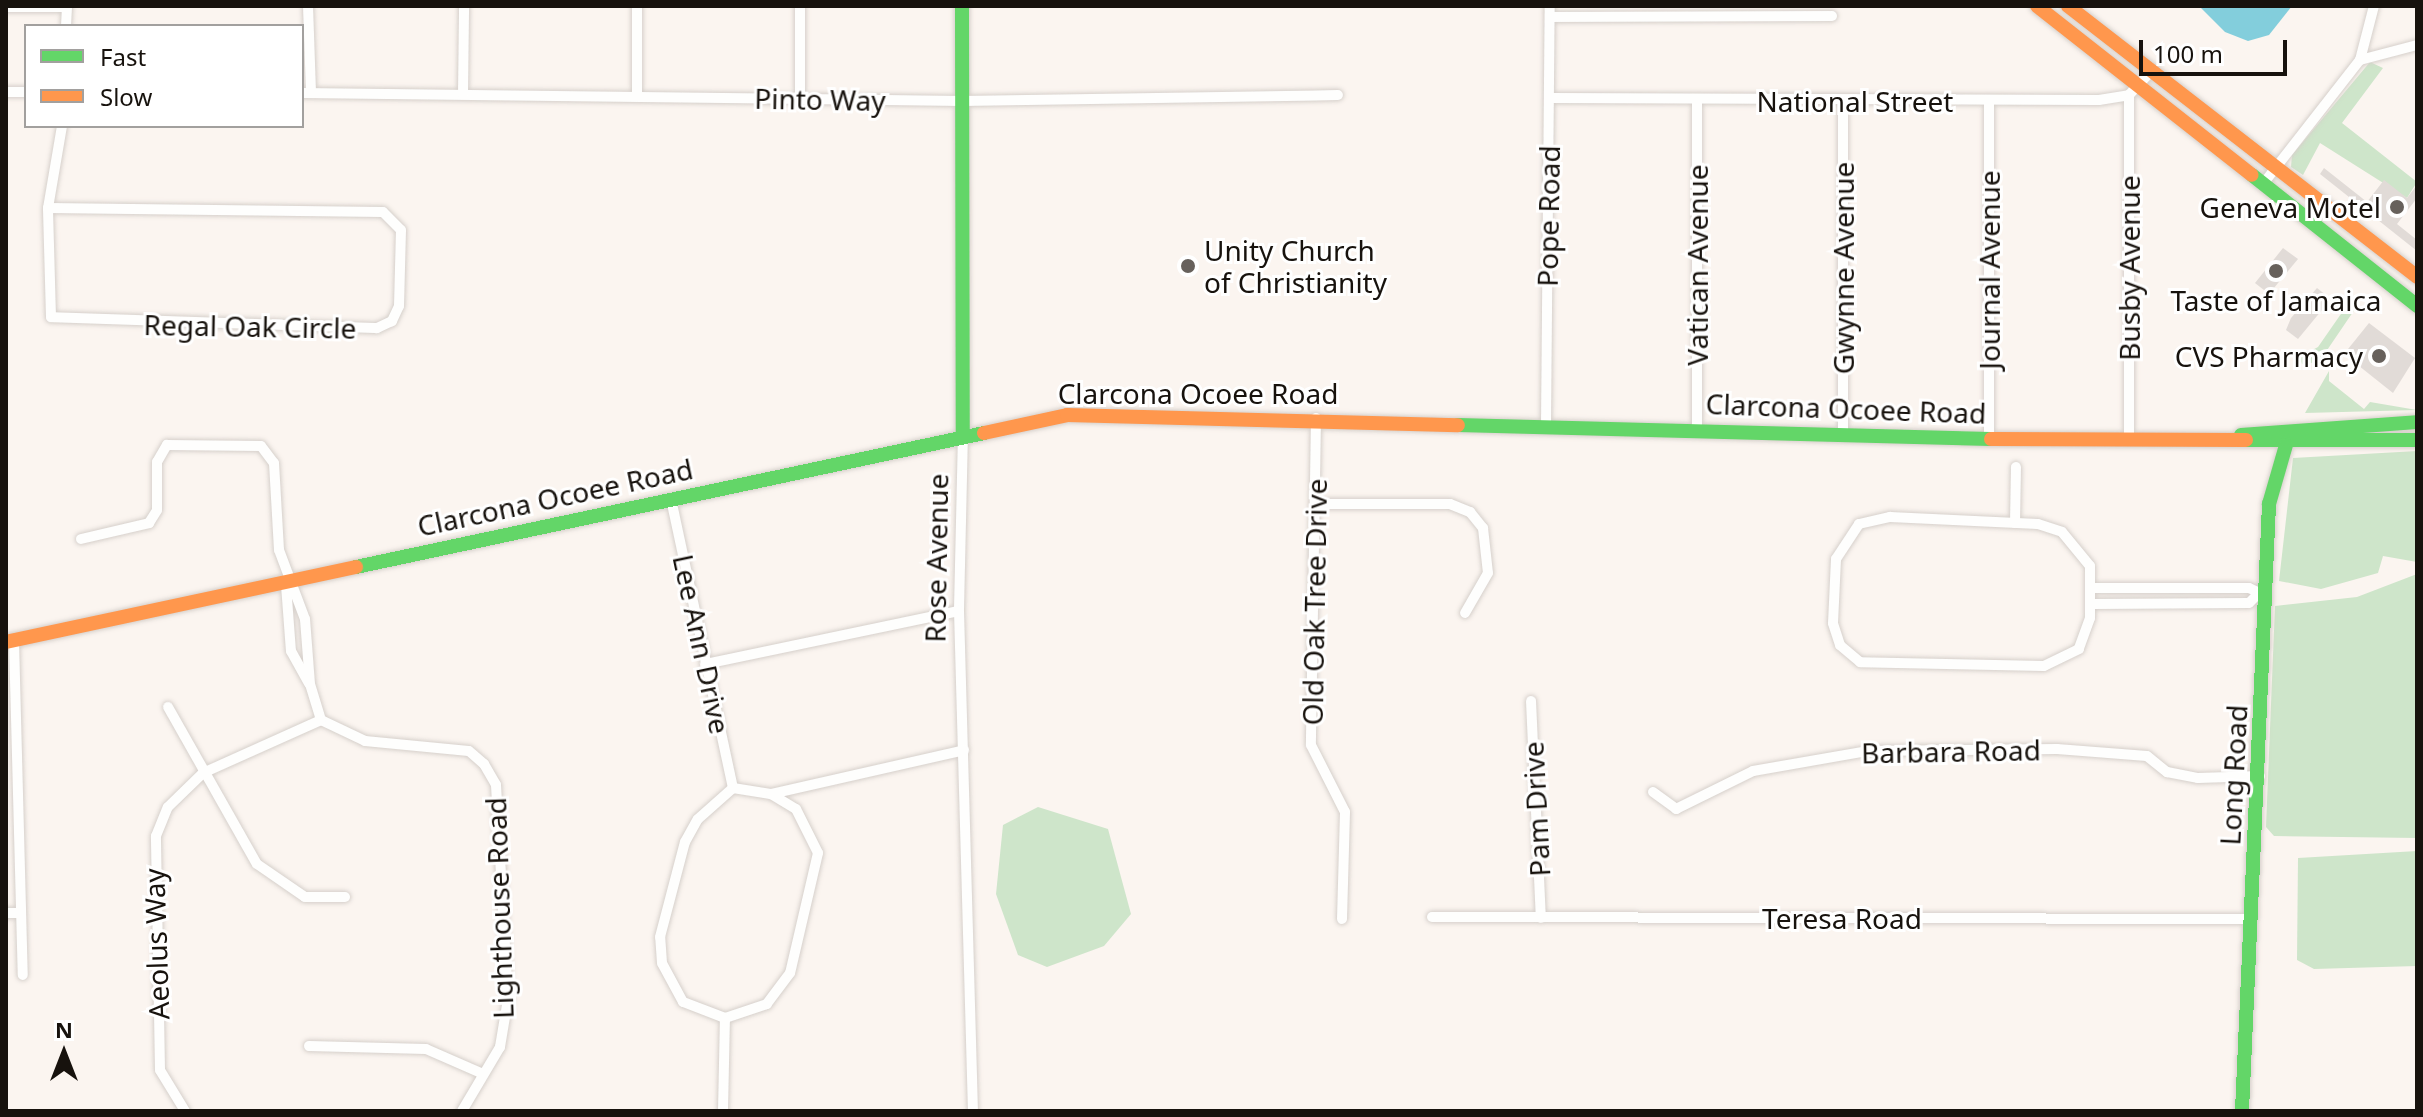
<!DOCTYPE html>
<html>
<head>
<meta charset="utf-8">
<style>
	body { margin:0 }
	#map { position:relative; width:2423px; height:1117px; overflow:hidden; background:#fbf5f0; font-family:"Noto Sans",sans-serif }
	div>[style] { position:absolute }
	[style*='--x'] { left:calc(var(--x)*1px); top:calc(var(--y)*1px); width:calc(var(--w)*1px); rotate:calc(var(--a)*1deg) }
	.green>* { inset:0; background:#cee5ca }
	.water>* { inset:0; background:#83cedc }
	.building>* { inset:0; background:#e1dbd7 }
	.roads { filter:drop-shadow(0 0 2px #d6d0cb) drop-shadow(0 0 2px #d6d0cb) }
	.street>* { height:10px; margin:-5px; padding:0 5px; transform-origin:5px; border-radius:5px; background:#fefefd }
	.fast>* { height:14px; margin:-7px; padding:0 7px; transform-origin:7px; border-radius:7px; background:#63d668 }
	.slow>* { height:14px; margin:-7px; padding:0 7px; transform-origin:7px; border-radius:7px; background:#ff974d }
	.dots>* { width:22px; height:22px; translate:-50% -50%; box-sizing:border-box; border:4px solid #fff; border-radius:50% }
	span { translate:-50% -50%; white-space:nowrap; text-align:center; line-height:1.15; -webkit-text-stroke:6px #fff; paint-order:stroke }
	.street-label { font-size:28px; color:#17120d }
	.poi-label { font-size:28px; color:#17120d }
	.right { translate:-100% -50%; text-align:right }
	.left { translate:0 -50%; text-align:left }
	.frame { position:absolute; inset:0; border:8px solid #17120d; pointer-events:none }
	.legend { position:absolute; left:24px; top:24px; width:280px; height:104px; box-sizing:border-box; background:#fff; border:2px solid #a2a09e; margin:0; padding:10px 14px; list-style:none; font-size:24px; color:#17120d }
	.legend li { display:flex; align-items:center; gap:16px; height:40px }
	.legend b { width:40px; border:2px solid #a2a09e }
	.north { position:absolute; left:24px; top:1013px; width:80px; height:80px; -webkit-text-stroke:6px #fff; paint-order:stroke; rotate:0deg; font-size:22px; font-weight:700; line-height:32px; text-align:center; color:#17120d }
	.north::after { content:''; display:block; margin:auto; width:28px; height:36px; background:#17120d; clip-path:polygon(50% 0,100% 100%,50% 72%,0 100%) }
	.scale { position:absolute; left:2139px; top:40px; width:148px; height:36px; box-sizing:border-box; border:4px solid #17120d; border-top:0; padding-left:10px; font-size:24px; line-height:28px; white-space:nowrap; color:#17120d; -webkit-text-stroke:6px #fff; paint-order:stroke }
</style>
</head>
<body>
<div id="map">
	<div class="green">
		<i style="clip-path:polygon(2370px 62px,2383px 68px,2342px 123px,2417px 182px,2407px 198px,2320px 143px,2303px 175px,2291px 167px,2292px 155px)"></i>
		<i style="clip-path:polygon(2355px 309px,2319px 362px,2302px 364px,2299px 357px,2318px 347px,2343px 311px)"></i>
		<i style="clip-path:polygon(2329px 371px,2329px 381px,2364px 409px,2370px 402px,2417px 410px,2305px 413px)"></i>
		<i style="clip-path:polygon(2417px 451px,2417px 562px,2383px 556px,2378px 573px,2321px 589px,2279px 581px,2293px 458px)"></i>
		<i style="clip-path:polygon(2417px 574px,2417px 838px,2274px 836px,2266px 827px,2275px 606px,2357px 597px)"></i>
		<i style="clip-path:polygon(1038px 807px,1108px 829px,1131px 914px,1104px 946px,1047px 967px,1018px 955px,996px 894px,1003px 825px)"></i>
		<i style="clip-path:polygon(2417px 851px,2417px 966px,2314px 969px,2297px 960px,2298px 858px)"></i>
	</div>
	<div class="water">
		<i style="clip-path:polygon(2199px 6px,2292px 6px,2269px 35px,2248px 41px,2225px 32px)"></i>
	</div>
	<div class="building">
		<i style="clip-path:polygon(2324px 168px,2367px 202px,2384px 180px,2407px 198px,2417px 185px,2417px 198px,2397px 224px,2417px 240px,2417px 251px,2320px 174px)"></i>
		<i style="clip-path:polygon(2283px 248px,2298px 259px,2269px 294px,2255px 283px)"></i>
		<i style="clip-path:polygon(2317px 288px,2331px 299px,2298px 339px,2286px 330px,2291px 318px)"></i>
		<i style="clip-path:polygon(2369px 323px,2415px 358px,2393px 393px,2344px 354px)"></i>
	</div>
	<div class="roads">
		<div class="street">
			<i style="--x:308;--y:6;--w:87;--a:88"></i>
			<i style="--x:6;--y:7;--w:61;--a:0"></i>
			<i style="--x:1550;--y:17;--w:282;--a:-0.2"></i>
			<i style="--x:66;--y:26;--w:20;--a:-87"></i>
			<i style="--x:2360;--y:60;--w:59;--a:-14.7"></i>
			<i style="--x:6;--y:92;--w:20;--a:0"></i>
			<i style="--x:302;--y:93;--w:660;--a:0.69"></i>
			<i style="--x:962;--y:101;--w:376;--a:-0.9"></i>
			<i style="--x:463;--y:94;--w:88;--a:-89.3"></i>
			<i style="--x:2129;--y:95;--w:346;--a:90"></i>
			<i style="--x:637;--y:96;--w:90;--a:-90"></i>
			<i style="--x:1549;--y:98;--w:550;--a:0.21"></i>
			<i style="--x:2099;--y:100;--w:30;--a:-9"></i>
			<i style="--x:2129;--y:95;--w:33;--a:-47"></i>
			<i style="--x:800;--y:99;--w:93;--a:-90"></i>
			<i style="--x:1697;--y:101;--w:328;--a:90"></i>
			<i style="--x:1989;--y:101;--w:338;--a:90"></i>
			<i style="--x:2263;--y:184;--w:157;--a:-52"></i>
			<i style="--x:2360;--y:60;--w:56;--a:-75.5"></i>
			<i style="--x:48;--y:208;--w:335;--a:0.7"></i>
			<i style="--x:383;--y:212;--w:25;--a:45"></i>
			<i style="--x:401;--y:230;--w:76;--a:91.5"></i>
			<i style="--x:399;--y:306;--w:17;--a:115"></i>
			<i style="--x:392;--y:321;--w:17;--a:155"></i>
			<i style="--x:377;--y:328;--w:326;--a:-178.1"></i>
			<i style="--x:51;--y:317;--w:109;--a:-91.6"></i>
			<i style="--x:48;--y:208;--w:83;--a:-80.3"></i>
			<i style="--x:1316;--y:418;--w:327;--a:90.9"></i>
			<i style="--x:1311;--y:745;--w:75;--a:63.1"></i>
			<i style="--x:1345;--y:812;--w:107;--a:91.6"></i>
			<i style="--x:1546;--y:425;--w:419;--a:-89.5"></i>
			<i style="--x:963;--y:433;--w:178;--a:91.3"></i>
			<i style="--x:959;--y:611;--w:500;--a:88.4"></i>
			<i style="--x:1843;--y:434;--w:331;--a:-90"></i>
			<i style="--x:671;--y:499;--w:296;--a:77.9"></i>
			<i style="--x:1316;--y:504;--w:134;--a:0"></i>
			<i style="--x:1450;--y:504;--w:22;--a:22"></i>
			<i style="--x:1470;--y:512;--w:21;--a:51"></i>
			<i style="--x:1483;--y:528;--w:45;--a:83.7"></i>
			<i style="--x:1488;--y:573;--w:46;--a:119.9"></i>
			<i style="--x:1890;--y:517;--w:148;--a:2.7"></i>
			<i style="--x:2038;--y:524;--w:25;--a:18"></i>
			<i style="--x:2062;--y:532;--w:44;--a:50.5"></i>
			<i style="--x:2090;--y:566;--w:52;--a:90"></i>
			<i style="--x:2090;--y:618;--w:33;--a:110"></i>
			<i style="--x:2079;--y:649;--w:39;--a:154"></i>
			<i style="--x:2044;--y:666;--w:184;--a:-178.8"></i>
			<i style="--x:1860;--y:662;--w:26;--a:-140"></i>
			<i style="--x:1840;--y:645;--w:23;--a:-108"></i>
			<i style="--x:1833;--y:623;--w:64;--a:-87.3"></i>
			<i style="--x:1836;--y:559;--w:42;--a:-56.7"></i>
			<i style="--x:1859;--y:524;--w:32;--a:-13"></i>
			<i style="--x:2015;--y:523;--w:56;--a:-89"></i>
			<i style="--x:81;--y:539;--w:70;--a:-13.2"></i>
			<i style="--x:149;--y:523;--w:15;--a:-58"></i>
			<i style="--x:157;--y:510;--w:48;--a:-90"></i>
			<i style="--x:157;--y:462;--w:20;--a:-60"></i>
			<i style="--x:167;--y:445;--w:94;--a:0.6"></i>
			<i style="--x:261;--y:446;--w:21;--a:53"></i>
			<i style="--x:274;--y:463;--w:87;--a:86.7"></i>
			<i style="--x:279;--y:550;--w:74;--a:69.4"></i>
			<i style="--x:305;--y:619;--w:65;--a:85.6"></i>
			<i style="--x:310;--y:684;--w:38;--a:73"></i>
			<i style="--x:321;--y:720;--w:49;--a:25.5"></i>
			<i style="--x:365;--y:741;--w:104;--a:5.5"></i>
			<i style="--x:469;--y:751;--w:20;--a:41"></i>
			<i style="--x:484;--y:764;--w:24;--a:60"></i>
			<i style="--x:496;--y:785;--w:214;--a:86.8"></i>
			<i style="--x:508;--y:999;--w:49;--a:99.5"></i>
			<i style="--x:500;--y:1047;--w:74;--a:120.7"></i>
			<i style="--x:286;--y:585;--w:66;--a:85.7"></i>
			<i style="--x:291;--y:651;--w:37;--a:61"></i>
			<i style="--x:2092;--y:588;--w:157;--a:0"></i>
			<i style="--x:2249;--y:588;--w:19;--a:25"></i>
			<i style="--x:2092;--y:604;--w:157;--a:-0.4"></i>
			<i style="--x:2249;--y:603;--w:11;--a:-45"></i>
			<i style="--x:14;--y:641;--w:334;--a:88.5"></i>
			<i style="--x:705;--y:664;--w:259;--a:-11.8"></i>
			<i style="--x:1531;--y:701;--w:217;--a:87.4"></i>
			<i style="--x:168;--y:707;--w:180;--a:60.5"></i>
			<i style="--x:257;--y:864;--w:58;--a:34.5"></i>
			<i style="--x:305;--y:897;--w:40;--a:0"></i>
			<i style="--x:733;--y:788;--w:38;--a:9"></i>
			<i style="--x:771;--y:794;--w:29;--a:31"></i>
			<i style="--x:796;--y:809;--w:49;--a:63.4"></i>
			<i style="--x:818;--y:853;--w:123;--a:103.1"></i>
			<i style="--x:790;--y:973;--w:39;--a:127"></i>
			<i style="--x:767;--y:1004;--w:44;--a:161.6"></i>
			<i style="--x:725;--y:1018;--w:45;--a:-159.1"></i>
			<i style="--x:683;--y:1002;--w:44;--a:-118.3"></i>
			<i style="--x:662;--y:963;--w:26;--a:-94"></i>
			<i style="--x:660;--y:937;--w:98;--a:-75.3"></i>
			<i style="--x:685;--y:842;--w:26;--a:-61"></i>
			<i style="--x:698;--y:819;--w:47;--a:-41.5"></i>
			<i style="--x:1653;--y:792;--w:29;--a:36"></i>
			<i style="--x:1676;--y:809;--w:86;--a:-26.3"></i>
			<i style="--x:1753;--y:771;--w:117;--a:-9.9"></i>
			<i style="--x:1868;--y:751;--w:189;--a:-0.6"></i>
			<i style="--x:2057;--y:749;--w:90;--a:4.4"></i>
			<i style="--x:2147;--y:756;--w:26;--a:39"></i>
			<i style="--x:2167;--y:772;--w:32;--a:11"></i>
			<i style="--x:2198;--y:778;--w:62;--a:-1.8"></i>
			<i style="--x:771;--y:794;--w:198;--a:-12.8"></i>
			<i style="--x:6;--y:913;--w:15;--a:0"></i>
			<i style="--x:1432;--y:917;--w:820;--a:0.14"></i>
			<i style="--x:309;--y:1046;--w:117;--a:1.5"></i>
			<i style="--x:426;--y:1049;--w:60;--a:23.6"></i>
			<i style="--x:185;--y:1111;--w:48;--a:-121.4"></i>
			<i style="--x:160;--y:1070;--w:234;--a:-91"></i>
			<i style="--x:156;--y:836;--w:31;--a:-68"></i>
			<i style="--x:168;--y:807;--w:49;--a:-44.2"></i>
			<i style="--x:203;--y:773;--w:129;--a:-24.2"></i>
			<i style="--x:723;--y:1111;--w:93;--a:-88.8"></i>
		</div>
		<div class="fast">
			<i style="--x:962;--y:6;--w:427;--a:89.9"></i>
			<i style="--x:2252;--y:175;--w:211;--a:38.4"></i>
			<i style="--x:1458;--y:425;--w:533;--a:1.5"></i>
			<i style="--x:2241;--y:435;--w:176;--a:-4.2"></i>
			<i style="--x:2246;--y:440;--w:171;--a:0"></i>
			<i style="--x:356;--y:567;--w:642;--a:-12.04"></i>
			<i style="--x:2242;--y:1111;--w:608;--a:-87.45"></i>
			<i style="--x:2269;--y:504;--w:61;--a:-73.9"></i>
		</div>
		<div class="slow">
			<i style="--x:2037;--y:6;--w:273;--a:38.2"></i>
			<i style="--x:2068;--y:6;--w:442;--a:37.8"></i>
			<i style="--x:984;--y:433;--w:85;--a:-12.2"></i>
			<i style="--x:1067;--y:415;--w:391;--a:1.5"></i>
			<i style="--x:1991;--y:439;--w:255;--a:0.2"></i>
			<i style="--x:6;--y:642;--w:358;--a:-12.1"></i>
		</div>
	</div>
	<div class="dots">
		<i style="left:2397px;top:207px;background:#67615c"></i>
		<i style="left:1188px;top:266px;background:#67615c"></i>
		<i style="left:2276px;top:271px;background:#67615c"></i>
		<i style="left:2379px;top:356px;background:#67615c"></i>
	</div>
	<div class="street-label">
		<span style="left:820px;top:99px;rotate:1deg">Pinto Way</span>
		<span style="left:1855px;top:101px">National Street</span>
		<span style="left:1548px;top:216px;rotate:-89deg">Pope Road</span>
		<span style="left:1697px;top:265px;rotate:-90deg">Vatican Avenue</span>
		<span style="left:1843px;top:268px;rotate:-90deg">Gwynne Avenue</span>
		<span style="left:2129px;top:268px;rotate:-90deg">Busby Avenue</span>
		<span style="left:1989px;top:270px;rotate:-90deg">Journal Avenue</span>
		<span style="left:250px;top:326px;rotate:1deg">Regal Oak Circle</span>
		<span style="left:1198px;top:393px">Clarcona Ocoee Road</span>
		<span style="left:1846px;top:408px;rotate:2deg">Clarcona Ocoee Road</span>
		<span style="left:555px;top:497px;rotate:-12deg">Clarcona Ocoee Road</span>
		<span style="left:936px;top:558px;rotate:-89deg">Rose Avenue</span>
		<span style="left:1314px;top:602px;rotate:-89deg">Old Oak Tree Drive</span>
		<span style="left:702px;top:644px;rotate:78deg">Lee Ann Drive</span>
		<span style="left:1951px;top:751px;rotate:-1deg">Barbara Road</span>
		<span style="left:2233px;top:775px;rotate:-87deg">Long Road</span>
		<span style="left:1536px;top:809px;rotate:-93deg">Pam Drive</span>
		<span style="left:499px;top:908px;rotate:-92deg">Lighthouse Road</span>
		<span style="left:1842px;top:918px">Teresa Road</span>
		<span style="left:156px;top:944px;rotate:-92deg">Aeolus Way</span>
	</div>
	<div class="poi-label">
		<span class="right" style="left:2381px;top:207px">Geneva Motel</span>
		<span class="left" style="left:1204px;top:266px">Unity Church<br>of Christianity</span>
		<span style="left:2276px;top:300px">Taste of Jamaica</span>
		<span class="right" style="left:2363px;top:356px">CVS Pharmacy</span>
	</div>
	<div class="frame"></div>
	<ul class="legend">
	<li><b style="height:10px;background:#63d668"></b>Fast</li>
	<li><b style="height:10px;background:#ff974d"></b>Slow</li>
	</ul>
	<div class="north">N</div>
	<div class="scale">100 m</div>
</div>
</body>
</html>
